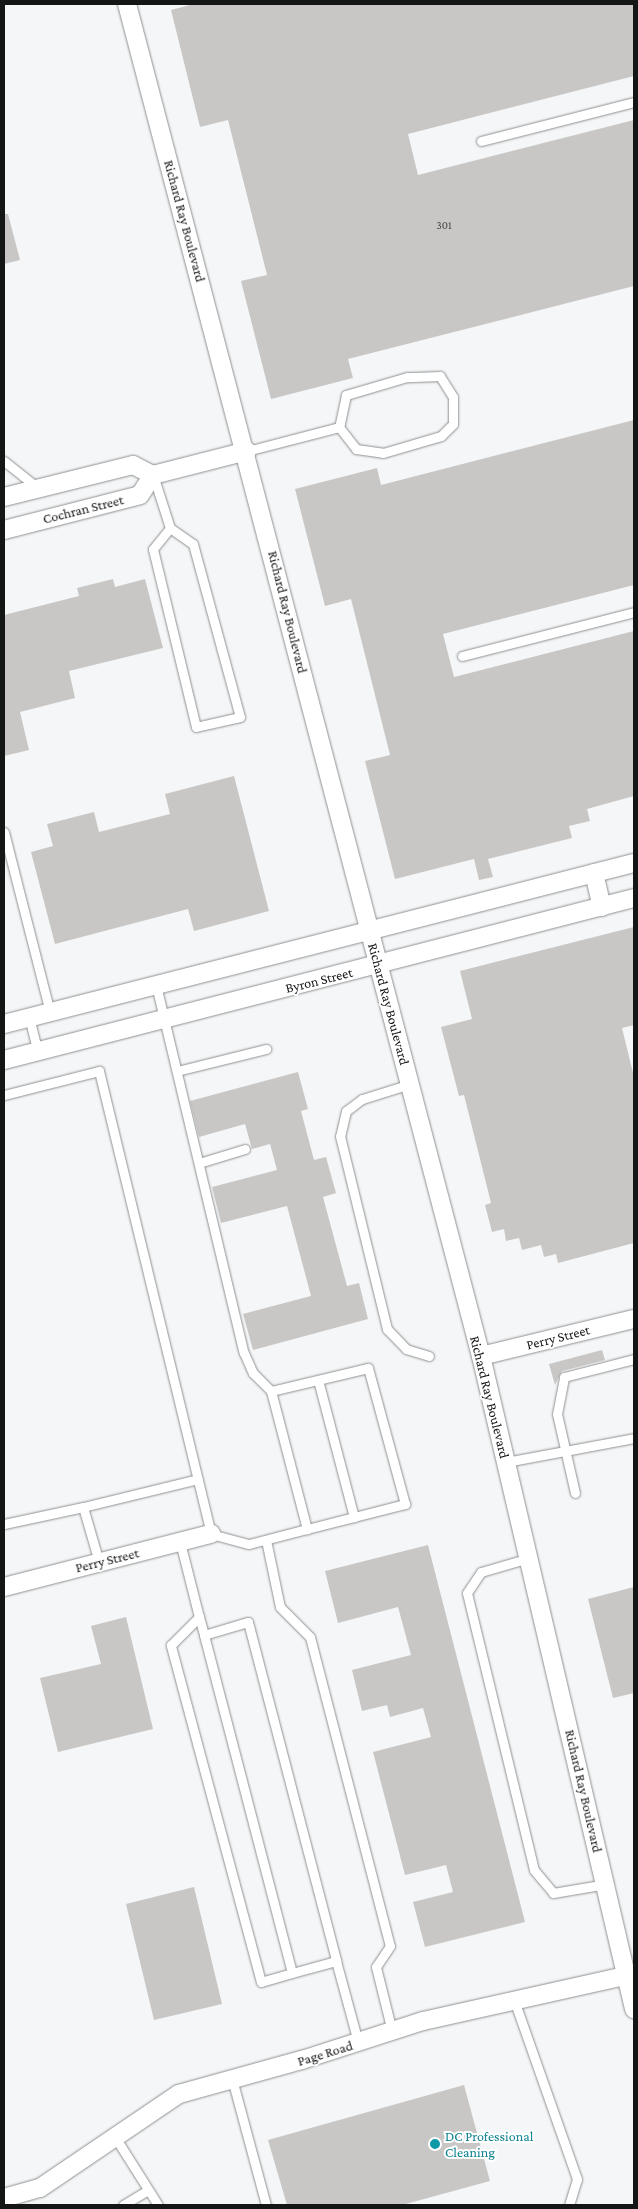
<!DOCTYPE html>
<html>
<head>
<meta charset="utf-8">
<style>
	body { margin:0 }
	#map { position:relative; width:638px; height:2209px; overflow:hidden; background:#f4f6f7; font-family:"Crimson Pro",serif }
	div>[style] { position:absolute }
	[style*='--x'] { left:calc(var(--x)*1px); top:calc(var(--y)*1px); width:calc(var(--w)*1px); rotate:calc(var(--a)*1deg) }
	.building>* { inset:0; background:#c9c7c6 }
	.roads { filter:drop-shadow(0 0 1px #8f9092) drop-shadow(0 0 1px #8f9092) }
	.service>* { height:9px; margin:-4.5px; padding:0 4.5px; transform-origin:4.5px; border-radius:4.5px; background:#fff }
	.minor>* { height:18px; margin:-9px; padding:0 9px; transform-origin:9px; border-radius:9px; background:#fff }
	.dots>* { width:14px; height:14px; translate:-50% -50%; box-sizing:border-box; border:2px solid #fff; border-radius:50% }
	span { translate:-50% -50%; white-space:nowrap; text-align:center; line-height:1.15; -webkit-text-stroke:4px #fff; paint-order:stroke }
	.number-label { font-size:11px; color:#414241 }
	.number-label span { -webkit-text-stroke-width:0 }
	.street-label { font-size:14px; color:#141515 }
	.culture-label { font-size:14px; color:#0d838f }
	.left { translate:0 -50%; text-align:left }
	.frame { position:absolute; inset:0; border:5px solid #141515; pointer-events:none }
</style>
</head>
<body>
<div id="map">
	<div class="building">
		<i style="clip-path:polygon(194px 4px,634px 4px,634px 76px,408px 134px,418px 175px,634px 120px,634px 286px,348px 359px,353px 378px,271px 399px,241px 281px,267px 275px,228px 120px,200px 127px,171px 10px)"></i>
		<i style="clip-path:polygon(4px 214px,8px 214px,20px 260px,4px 264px)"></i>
		<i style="clip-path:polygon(634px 420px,634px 585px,443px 634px,454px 677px,634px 631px,634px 796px,587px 809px,590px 821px,569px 826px,572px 838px,488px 859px,493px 877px,479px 880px,474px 859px,395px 879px,365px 761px,390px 755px,351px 599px,325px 606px,295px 489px,377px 468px,381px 485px)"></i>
		<i style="clip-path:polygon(113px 579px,115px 587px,145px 579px,163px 648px,69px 671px,75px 698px,20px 712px,29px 750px,4px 756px,4px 615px,79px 596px,77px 588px)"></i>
		<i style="clip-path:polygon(234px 776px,269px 911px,194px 931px,188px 909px,55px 944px,31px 852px,53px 846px,47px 824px,94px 812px,99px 832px,170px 814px,165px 794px)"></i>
		<i style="clip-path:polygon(634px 927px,634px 1025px,622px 1028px,634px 1077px,634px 1243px,558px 1263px,556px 1254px,544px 1257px,541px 1245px,522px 1250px,519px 1238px,506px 1241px,504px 1229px,492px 1232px,485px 1205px,491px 1203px,464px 1095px,459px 1096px,441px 1027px,472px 1019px,460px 971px)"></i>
		<i style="clip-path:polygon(298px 1072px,308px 1109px,301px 1111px,314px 1160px,326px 1157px,336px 1193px,323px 1197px,347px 1286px,359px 1283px,368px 1319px,253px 1350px,243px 1314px,311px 1296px,287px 1206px,221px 1223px,212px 1187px,277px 1170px,270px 1144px,252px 1149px,245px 1124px,199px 1137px,190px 1101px)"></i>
		<i style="clip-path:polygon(602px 1350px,605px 1360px,562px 1371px,555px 1385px,549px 1364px)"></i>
		<i style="clip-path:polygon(428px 1545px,525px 1922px,425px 1947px,413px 1902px,453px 1892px,446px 1865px,405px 1875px,373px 1752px,431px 1737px,423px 1708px,390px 1717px,387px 1705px,362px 1711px,352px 1670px,411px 1655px,398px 1607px,338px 1623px,325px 1571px)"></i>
		<i style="clip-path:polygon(634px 1587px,634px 1693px,613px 1698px,588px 1599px)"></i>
		<i style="clip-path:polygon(126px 1617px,153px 1729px,58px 1752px,40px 1678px,101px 1664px,91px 1626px)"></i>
		<i style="clip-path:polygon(194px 1887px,222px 2004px,154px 2020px,126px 1904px)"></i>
		<i style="clip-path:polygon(464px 2085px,490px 2181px,402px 2205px,287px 2205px,268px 2140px)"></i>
	</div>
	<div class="roads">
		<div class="service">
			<i style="--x:481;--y:141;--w:158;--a:-14.3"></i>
			<i style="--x:247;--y:451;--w:95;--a:-14.6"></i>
			<i style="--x:339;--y:427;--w:28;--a:52"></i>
			<i style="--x:356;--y:449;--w:27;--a:8"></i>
			<i style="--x:383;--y:453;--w:60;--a:-16.3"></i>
			<i style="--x:441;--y:436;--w:17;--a:-45"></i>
			<i style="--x:453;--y:424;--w:27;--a:-90"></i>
			<i style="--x:453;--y:397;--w:25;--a:-122"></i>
			<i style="--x:440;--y:376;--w:33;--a:178"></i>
			<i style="--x:407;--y:377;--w:64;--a:163.6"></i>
			<i style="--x:346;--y:395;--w:33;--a:102"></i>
			<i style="--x:4;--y:461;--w:43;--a:38.5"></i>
			<i style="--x:153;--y:475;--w:56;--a:72.2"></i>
			<i style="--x:170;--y:528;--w:28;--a:35"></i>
			<i style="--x:193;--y:544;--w:179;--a:74.8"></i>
			<i style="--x:240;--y:717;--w:45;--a:167.2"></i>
			<i style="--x:196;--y:727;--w:183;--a:-103.6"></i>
			<i style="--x:153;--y:549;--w:27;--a:-51"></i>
			<i style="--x:462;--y:656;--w:178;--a:-14.3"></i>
			<i style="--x:4;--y:832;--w:186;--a:75.7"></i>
			<i style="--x:156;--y:985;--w:378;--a:76.6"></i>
			<i style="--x:244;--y:1353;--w:22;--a:66"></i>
			<i style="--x:253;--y:1373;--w:25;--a:45"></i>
			<i style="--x:29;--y:1017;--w:36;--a:76"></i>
			<i style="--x:177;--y:1071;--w:92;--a:-13.9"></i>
			<i style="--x:410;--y:1084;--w:50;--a:162.6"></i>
			<i style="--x:362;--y:1099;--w:20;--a:143"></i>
			<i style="--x:346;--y:1111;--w:26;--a:103"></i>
			<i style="--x:340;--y:1136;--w:199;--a:76.3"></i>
			<i style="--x:387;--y:1329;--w:28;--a:46"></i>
			<i style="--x:406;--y:1349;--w:24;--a:17"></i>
			<i style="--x:4;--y:1095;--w:98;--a:-14.2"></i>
			<i style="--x:99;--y:1071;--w:476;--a:76.4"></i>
			<i style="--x:211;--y:1534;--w:39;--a:15"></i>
			<i style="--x:249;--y:1544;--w:60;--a:-14.5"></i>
			<i style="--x:307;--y:1529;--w:49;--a:-14.3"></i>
			<i style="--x:354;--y:1517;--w:53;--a:-14.3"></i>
			<i style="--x:405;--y:1504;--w:141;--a:-105.2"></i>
			<i style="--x:368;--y:1368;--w:100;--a:166.7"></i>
			<i style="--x:271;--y:1391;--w:143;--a:75.4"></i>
			<i style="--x:199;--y:1163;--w:48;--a:-16.9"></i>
			<i style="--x:318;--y:1380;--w:142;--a:75.3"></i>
			<i style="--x:506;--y:1462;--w:130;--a:-10.6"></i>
			<i style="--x:575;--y:1493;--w:81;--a:-102.8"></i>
			<i style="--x:557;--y:1414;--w:38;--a:-79"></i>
			<i style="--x:564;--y:1377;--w:72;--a:-14.4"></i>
			<i style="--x:83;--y:1507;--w:118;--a:-13.7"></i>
			<i style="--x:4;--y:1524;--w:81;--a:-12.1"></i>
			<i style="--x:83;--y:1507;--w:57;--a:73.8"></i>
			<i style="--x:266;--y:1540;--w:68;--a:78.2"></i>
			<i style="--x:280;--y:1607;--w:42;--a:45"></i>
			<i style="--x:310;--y:1637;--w:319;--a:75.5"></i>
			<i style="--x:390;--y:1946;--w:25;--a:124"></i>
			<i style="--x:376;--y:1967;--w:66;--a:76"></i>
			<i style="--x:180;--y:1542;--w:77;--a:75.8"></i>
			<i style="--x:199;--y:1617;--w:19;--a:74"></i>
			<i style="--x:204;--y:1635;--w:349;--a:75.4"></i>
			<i style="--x:292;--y:1973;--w:32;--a:164"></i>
			<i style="--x:261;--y:1982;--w:349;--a:-105"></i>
			<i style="--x:171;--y:1645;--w:40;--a:-45"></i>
			<i style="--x:529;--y:1558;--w:50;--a:163.7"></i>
			<i style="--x:481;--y:1572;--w:25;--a:124"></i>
			<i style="--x:467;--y:1593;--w:285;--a:76.4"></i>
			<i style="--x:534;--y:1870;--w:30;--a:50"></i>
			<i style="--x:553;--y:1893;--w:54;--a:-9.6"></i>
			<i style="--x:204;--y:1635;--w:46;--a:-16.5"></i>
			<i style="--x:248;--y:1622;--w:350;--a:75.4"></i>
			<i style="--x:292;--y:1973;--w:46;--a:-15.3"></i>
			<i style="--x:336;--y:1961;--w:84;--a:74.8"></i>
			<i style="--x:514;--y:2000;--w:190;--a:70.6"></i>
			<i style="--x:577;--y:2179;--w:27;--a:107"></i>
			<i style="--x:232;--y:2079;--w:131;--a:74.9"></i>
			<i style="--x:115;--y:2137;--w:80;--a:57.7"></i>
			<i style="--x:123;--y:2205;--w:29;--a:-31"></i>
		</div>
		<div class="minor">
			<i style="--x:127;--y:4;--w:1398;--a:75.33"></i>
			<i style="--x:481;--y:1356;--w:671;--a:76.81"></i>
			<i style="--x:4;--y:497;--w:133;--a:-13.9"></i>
			<i style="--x:133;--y:465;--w:22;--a:27"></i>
			<i style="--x:153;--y:475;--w:97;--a:-14.3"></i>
			<i style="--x:4;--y:530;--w:140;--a:-14.4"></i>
			<i style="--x:140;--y:495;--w:24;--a:-57"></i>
			<i style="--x:594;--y:873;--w:35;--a:77"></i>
			<i style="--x:4;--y:1024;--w:650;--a:-14.34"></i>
			<i style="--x:4;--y:1060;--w:650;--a:-14.42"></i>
			<i style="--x:481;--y:1356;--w:157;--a:-13.6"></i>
			<i style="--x:4;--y:1587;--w:214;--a:-14.4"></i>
			<i style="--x:4;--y:2198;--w:37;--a:-16"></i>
			<i style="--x:40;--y:2188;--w:168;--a:-34.1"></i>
			<i style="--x:179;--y:2094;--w:128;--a:-15.5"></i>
			<i style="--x:302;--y:2060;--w:127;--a:-17.9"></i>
			<i style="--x:423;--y:2021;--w:216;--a:-12.6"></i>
		</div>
	</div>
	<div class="dots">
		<i style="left:435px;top:2144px;background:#0f9aa8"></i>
	</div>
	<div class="number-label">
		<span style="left:444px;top:225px">301</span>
	</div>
	<div class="street-label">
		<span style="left:185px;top:221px;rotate:75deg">Richard Ray Boulevard</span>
		<span style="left:83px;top:509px;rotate:-14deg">Cochran Street</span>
		<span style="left:288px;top:612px;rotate:76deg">Richard Ray Boulevard</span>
		<span style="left:319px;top:980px;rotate:-14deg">Byron Street</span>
		<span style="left:389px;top:1004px;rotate:75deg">Richard Ray Boulevard</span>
		<span style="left:558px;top:1337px;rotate:-14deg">Perry Street</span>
		<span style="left:490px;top:1397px;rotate:76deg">Richard Ray Boulevard</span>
		<span style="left:107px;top:1560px;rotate:-14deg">Perry Street</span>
		<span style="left:584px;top:1791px;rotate:77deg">Richard Ray Boulevard</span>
		<span style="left:325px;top:2053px;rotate:-17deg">Page Road</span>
	</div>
	<div class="culture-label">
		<span class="left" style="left:445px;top:2144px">DC Professional<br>Cleaning</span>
	</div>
	<div class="frame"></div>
</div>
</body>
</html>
